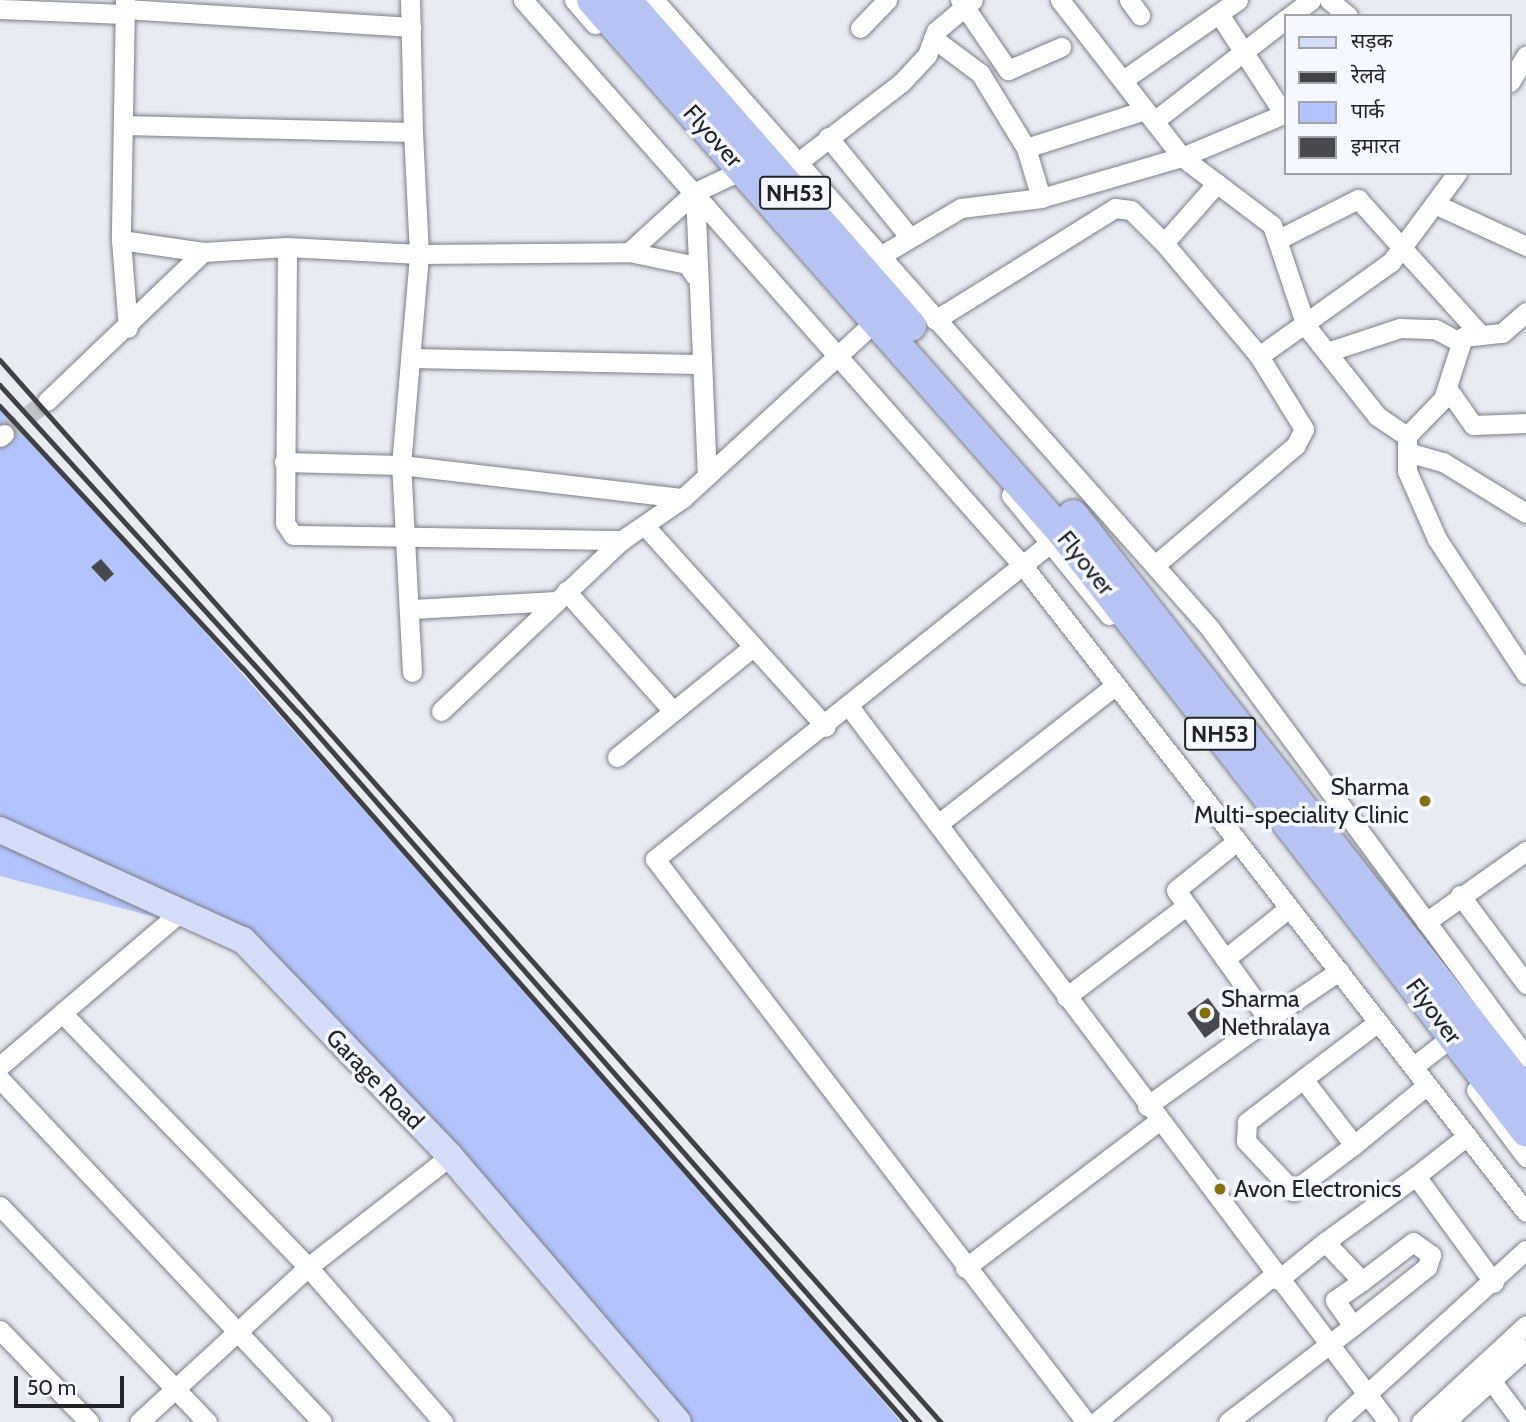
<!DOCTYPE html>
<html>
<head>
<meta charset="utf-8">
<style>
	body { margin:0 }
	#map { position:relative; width:1526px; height:1422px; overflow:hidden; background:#e9ebf3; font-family:Cabin,"Noto Sans Devanagari",sans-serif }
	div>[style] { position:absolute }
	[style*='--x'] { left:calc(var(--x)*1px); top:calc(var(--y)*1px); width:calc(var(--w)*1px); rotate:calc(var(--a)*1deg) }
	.green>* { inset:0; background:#b3c3fb }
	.building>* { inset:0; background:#47494f }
	.minor-tunnel>* { height:19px; margin-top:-9.5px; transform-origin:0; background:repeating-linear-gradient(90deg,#c1c3ca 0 19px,transparent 0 29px) }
	.roads { filter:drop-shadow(0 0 2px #7c7f86) drop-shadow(0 0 2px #7c7f86) }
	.minor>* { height:19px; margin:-9.5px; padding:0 9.5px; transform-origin:9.5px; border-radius:9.5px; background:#fff }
	.major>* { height:26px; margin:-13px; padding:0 13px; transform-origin:13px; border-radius:13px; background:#d4dcf8 }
	.highway>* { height:30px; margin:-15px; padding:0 15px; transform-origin:15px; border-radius:15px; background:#b7c4f3 }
	.rail>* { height:4.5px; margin:-2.25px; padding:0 2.25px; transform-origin:2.25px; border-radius:2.25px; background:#404145 }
	.dots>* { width:19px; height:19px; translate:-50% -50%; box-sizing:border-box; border:4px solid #f6f8ff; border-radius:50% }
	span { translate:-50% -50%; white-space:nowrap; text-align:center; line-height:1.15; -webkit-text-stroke:7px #f6f8ff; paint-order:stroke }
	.shield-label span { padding:2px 5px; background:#f6f8ff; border:2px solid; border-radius:5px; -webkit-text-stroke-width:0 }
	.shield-label { font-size:23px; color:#222326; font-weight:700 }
	.street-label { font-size:24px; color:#222326 }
	.poi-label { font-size:24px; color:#222326 }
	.right { translate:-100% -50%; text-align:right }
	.left { translate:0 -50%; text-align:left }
	.legend { position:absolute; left:1284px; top:14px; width:228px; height:161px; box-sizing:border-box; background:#f6f8ff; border:2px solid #a1a3a8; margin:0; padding:9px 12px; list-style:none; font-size:21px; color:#222326 }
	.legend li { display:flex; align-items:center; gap:14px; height:35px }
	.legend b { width:35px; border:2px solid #a1a3a8 }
	.scale { position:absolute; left:14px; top:1376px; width:110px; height:32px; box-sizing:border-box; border:4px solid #222326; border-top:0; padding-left:9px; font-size:21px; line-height:24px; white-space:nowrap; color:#222326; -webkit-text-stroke:5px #f6f8ff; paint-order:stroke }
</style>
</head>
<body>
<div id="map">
	<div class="green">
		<i style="clip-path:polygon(0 403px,626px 1103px,901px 1422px,678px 1422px,243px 940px,0 876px)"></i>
	</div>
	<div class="building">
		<i style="clip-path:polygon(101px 559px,114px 574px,105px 582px,91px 567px)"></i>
		<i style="clip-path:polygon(1208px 998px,1226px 1022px,1205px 1038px,1187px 1013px)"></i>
	</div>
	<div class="minor-tunnel">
		<i style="--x:4;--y:434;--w:54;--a:-37.5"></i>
	</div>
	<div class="roads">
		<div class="minor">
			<i style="--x:125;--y:0;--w:240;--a:91"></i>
			<i style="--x:121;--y:240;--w:88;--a:85.5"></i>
			<i style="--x:523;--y:0;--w:757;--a:48.54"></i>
			<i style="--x:1024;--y:567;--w:817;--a:52.11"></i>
			<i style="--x:574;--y:0;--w:32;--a:49"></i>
			<i style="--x:654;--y:0;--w:837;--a:48.49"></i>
			<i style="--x:1209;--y:627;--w:534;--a:53.6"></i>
			<i style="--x:960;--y:0;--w:85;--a:55.6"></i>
			<i style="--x:1008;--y:70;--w:58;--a:-23.5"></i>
			<i style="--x:1060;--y:0;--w:199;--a:52.2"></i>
			<i style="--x:1182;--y:157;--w:113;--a:37.1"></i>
			<i style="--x:1272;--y:225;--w:107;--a:71.4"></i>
			<i style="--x:1306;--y:326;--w:115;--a:51.7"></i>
			<i style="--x:1377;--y:416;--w:36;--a:34"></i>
			<i style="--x:1407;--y:436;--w:35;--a:90"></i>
			<i style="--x:1407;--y:471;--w:74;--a:66.2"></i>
			<i style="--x:1437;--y:539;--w:162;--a:56.6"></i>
			<i style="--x:1129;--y:0;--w:19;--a:54"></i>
			<i style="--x:1329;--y:0;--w:25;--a:40"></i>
			<i style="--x:0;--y:9;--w:124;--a:2.3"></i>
			<i style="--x:125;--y:9;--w:287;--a:3.6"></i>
			<i style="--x:1219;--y:14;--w:119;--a:57"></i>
			<i style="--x:1290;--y:16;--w:26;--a:-37"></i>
			<i style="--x:860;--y:28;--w:39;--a:-46"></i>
			<i style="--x:933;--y:38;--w:59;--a:36.7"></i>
			<i style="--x:980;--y:73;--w:88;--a:58.5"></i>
			<i style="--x:1026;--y:148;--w:52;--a:73.3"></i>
			<i style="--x:1123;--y:80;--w:140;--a:-34.8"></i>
			<i style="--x:1510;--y:82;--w:31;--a:-59"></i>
			<i style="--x:1154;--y:121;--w:167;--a:-37.7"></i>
			<i style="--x:123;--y:125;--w:290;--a:1.4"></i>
			<i style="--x:413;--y:132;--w:132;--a:-91.3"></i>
			<i style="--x:828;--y:137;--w:127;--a:50.8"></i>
			<i style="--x:1026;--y:148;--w:125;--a:-17.7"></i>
			<i style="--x:797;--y:163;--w:131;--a:-37.6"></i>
			<i style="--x:901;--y:83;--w:38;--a:-47"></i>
			<i style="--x:927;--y:55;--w:26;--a:-69"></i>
			<i style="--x:936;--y:31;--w:48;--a:-40"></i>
			<i style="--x:695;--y:192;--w:284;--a:87.6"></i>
			<i style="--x:1437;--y:205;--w:98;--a:24.7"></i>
			<i style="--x:1279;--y:239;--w:89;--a:-26.9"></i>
			<i style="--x:1358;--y:199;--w:181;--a:47.9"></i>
			<i style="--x:121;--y:240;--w:83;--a:8.3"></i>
			<i style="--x:1164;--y:243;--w:80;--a:-48.5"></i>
			<i style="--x:287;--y:247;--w:276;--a:90.4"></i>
			<i style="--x:285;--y:523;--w:14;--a:56"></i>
			<i style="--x:293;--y:535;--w:329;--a:0.9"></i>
			<i style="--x:629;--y:252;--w:59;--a:11.7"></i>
			<i style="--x:687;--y:264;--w:14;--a:56"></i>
			<i style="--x:880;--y:256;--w:94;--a:-30.7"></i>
			<i style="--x:961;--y:208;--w:81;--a:-7.1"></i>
			<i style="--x:1041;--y:198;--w:147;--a:-16.2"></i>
			<i style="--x:1182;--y:157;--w:113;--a:-22.9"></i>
			<i style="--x:935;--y:320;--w:212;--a:-31.9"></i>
			<i style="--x:1115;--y:208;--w:16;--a:7"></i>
			<i style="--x:1131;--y:210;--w:47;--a:45"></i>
			<i style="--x:1164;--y:243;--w:148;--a:49.9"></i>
			<i style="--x:1259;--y:356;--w:86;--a:58.3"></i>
			<i style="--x:1304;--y:429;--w:18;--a:117"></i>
			<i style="--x:1296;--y:445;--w:185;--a:139.6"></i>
			<i style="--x:1330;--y:351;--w:74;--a:-18.2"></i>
			<i style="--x:1400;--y:328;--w:35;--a:2"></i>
			<i style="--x:1435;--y:329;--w:27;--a:28"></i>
			<i style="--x:1259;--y:356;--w:162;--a:-35.5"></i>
			<i style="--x:1391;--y:262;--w:111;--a:-53.4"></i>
			<i style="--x:410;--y:358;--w:288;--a:1.2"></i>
			<i style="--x:1447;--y:388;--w:45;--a:54.9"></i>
			<i style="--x:1473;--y:425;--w:53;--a:-2.2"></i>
			<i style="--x:47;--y:401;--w:216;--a:-43.7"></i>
			<i style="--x:203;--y:252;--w:84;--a:-3.4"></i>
			<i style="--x:287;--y:247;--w:132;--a:3"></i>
			<i style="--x:419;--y:254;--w:210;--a:-0.5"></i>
			<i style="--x:629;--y:252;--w:89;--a:-42.3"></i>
			<i style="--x:695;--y:192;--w:40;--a:-25"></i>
			<i style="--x:1407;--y:436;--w:52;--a:-45.8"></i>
			<i style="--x:1443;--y:399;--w:65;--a:-72.1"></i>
			<i style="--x:1463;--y:337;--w:39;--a:-6"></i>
			<i style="--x:1502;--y:333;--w:32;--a:-41"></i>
			<i style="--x:0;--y:437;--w:5;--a:-37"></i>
			<i style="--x:1407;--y:452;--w:37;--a:16"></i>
			<i style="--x:1443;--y:462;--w:97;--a:31.6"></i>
			<i style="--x:284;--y:462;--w:117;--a:1.5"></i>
			<i style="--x:401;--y:465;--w:284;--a:6.7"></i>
			<i style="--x:1011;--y:495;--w:155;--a:50.8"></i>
			<i style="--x:645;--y:526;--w:270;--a:48"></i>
			<i style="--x:1050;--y:543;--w:506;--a:141.34"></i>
			<i style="--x:655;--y:859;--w:709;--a:52.56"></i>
			<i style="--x:566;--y:591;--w:161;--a:48.3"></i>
			<i style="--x:413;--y:609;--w:143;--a:-3.2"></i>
			<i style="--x:412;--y:672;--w:207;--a:-93"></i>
			<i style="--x:401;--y:465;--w:212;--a:-85.1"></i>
			<i style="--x:419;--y:254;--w:122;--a:-92.8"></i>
			<i style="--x:851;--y:709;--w:893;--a:53.01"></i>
			<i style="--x:441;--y:711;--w:249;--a:-43.4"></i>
			<i style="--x:622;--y:540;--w:74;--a:-34.5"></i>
			<i style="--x:683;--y:498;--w:251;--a:-42.6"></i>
			<i style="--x:617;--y:757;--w:175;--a:-39"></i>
			<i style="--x:938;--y:824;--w:226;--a:-38"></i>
			<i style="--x:1460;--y:895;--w:111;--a:53.4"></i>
			<i style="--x:1426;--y:922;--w:123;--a:-35.4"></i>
			<i style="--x:1225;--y:959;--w:82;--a:-38.6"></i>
			<i style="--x:1066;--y:997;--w:151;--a:-37.2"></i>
			<i style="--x:62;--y:1013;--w:354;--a:45.9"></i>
			<i style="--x:308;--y:1267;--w:206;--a:48.9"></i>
			<i style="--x:1268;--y:1019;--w:86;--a:-34.1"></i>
			<i style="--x:1378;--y:1022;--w:94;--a:142.8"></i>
			<i style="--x:1303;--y:1079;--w:83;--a:52.3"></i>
			<i style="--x:1354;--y:1145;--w:94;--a:-39.4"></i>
			<i style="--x:0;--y:1066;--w:234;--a:-40.5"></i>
			<i style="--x:1413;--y:1067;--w:37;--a:-38"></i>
			<i style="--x:0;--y:1079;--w:470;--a:46.8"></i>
			<i style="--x:1303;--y:1079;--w:71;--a:142.5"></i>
			<i style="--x:1247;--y:1122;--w:19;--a:93"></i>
			<i style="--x:1246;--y:1141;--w:69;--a:46.8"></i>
			<i style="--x:1293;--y:1191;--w:76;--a:-37"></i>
			<i style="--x:1476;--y:1090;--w:84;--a:53.3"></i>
			<i style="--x:1147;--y:1106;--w:149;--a:-35.7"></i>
			<i style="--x:1268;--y:1019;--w:158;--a:-125.5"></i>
			<i style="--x:1176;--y:890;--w:78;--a:-38.8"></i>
			<i style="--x:1416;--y:1176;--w:65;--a:-38.1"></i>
			<i style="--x:0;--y:1206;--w:299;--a:46.2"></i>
			<i style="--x:965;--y:1268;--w:243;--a:-37.2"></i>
			<i style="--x:1278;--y:1280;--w:60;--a:-39"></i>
			<i style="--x:1353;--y:1326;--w:95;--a:-38.6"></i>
			<i style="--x:1427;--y:1267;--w:13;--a:-72"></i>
			<i style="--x:1431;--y:1255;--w:22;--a:-144"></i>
			<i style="--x:1413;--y:1242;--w:64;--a:142.6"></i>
			<i style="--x:0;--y:1330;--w:128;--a:45.9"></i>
			<i style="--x:1491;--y:1380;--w:52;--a:53.6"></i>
			<i style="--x:139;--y:1422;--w:229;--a:-42.5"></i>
			<i style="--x:308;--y:1267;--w:180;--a:-38"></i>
			<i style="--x:1096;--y:1422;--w:231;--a:-39.6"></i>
			<i style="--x:1228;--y:1422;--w:158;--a:-37.5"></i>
			<i style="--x:1353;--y:1326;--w:32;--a:-125"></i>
			<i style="--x:1335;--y:1300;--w:33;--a:-35"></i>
			<i style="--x:1362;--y:1281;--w:54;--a:-133.5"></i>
			<i style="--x:1325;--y:1242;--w:112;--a:-36"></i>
			<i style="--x:1416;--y:1176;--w:132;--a:53.9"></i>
			<i style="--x:1336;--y:1422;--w:256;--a:-42.2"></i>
			<i style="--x:1421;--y:1422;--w:143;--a:-42.7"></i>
			<i style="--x:1445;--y:1422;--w:109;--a:-42"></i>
		</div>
		<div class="major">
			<i style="--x:0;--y:830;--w:267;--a:24.4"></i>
			<i style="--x:243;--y:940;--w:299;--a:46.2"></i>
			<i style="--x:450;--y:1156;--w:350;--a:49.4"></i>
		</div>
		<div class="highway">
			<i style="--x:592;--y:0;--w:710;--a:48.54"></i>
			<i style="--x:1062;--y:532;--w:758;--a:52.24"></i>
			<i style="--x:626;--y:0;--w:433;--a:48.8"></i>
			<i style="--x:1073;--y:515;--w:734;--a:51.91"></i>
		</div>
	</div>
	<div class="rail">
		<i style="--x:0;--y:360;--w:1419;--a:48.46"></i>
		<i style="--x:0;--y:385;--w:442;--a:47.7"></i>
		<i style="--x:298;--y:712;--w:944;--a:48.78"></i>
		<i style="--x:0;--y:406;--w:357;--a:47.2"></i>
		<i style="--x:243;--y:668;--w:1004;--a:48.67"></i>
	</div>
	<div class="dots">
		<i style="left:1425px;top:801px;background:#876e0d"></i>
		<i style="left:1205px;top:1013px;background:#876e0d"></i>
		<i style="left:1220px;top:1189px;background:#876e0d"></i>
	</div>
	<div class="shield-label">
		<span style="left:795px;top:193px">NH53</span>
		<span style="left:1220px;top:734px">NH53</span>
	</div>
	<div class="street-label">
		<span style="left:713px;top:136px;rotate:48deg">Flyover</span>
		<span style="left:1086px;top:563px;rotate:51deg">Flyover</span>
		<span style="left:1434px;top:1011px;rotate:53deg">Flyover</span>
		<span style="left:375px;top:1079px;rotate:46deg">Garage Road</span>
	</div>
	<div class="poi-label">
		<span class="right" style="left:1409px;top:801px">Sharma<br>Multi-speciality Clinic</span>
		<span class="left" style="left:1221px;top:1013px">Sharma<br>Nethralaya</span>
		<span class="left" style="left:1234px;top:1189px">Avon Electronics</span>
	</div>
	<ul class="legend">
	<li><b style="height:9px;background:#d4dcf8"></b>सड़क</li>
	<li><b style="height:9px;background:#404145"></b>रेलवे</li>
	<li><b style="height:19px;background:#b3c3fb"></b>पार्क</li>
	<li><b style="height:19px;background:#47494f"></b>इमारत</li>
	</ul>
	<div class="scale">50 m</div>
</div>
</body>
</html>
